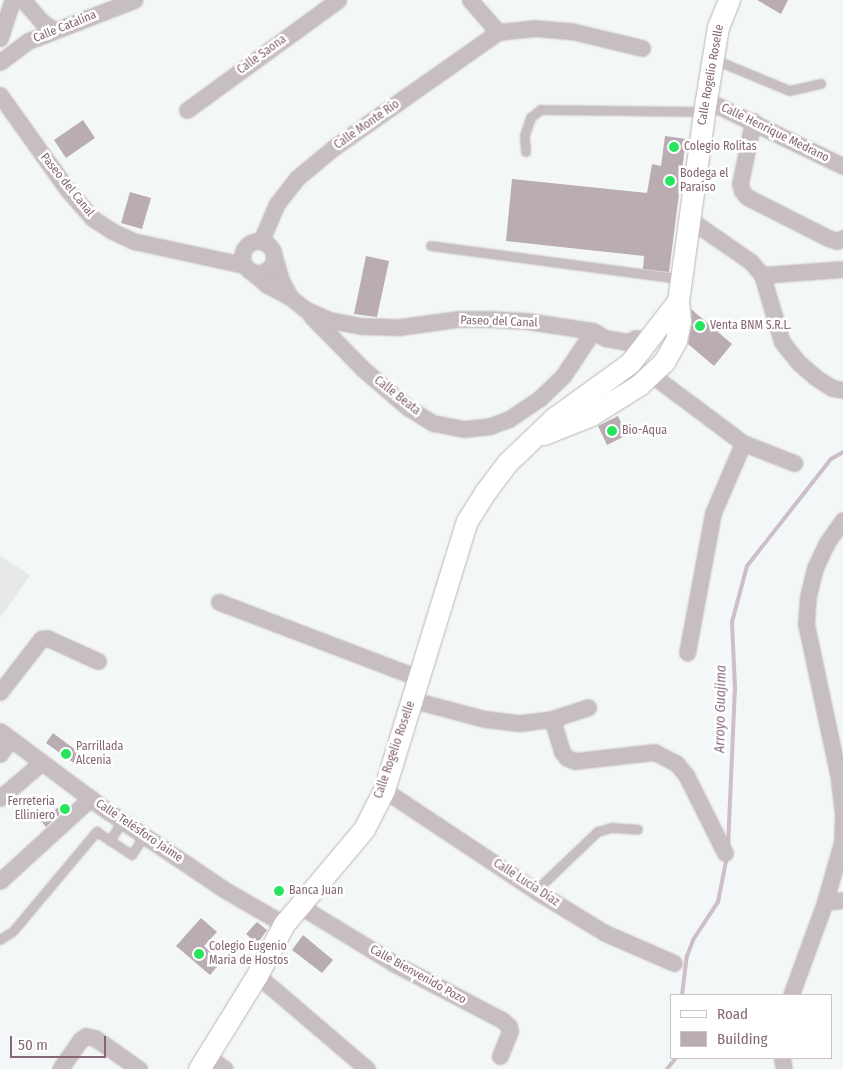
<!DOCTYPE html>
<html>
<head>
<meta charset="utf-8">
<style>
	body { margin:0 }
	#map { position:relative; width:843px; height:1069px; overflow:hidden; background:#f4f7f7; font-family:"Fira Sans Condensed",sans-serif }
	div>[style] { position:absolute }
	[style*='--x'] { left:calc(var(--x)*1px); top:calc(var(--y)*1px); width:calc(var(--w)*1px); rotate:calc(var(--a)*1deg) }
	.built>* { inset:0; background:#e7e8e9 }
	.stream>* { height:4px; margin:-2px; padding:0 2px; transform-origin:2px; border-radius:2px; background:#cdbec9 }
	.building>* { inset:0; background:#b9acb3 }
	.roads { filter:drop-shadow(0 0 1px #bdb3b8) drop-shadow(0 0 1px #bdb3b8) }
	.lane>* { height:8px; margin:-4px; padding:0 4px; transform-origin:4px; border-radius:4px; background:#c7bec2 }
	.street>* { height:15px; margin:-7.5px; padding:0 7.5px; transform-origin:7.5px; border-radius:7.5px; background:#c7bec2 }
	.street>.ring { margin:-7.5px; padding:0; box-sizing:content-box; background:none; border:15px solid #c7bec2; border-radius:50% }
	.secondary>* { height:21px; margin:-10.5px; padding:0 10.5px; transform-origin:10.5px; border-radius:10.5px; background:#fff }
	.dots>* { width:14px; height:14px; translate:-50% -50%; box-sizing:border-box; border:2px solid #fff; border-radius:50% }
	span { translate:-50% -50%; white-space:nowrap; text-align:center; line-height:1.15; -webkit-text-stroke:5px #fff; paint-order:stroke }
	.street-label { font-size:12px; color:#856676 }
	.poi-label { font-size:12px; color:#856676 }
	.left { translate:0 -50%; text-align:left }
	.right { translate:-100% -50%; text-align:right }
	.water-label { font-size:14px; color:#8f6c84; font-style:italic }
	.legend { position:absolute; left:670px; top:994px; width:162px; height:65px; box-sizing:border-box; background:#fff; border:1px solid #cec2c8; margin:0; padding:6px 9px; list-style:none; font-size:15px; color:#856676 }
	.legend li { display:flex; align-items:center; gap:10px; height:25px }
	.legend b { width:25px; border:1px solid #cec2c8 }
	.scale { position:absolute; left:10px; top:1036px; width:96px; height:22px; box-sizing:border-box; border:2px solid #856676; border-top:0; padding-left:6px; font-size:15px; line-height:18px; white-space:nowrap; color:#856676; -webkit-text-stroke:4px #fff; paint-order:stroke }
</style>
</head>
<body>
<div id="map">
	<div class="built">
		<i style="clip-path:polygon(0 556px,30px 575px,0 618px)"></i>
	</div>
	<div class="stream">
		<i style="--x:728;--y:847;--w:159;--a:-87.5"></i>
		<i style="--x:735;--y:688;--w:66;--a:-92.6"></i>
		<i style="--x:732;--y:622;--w:58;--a:-75"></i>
		<i style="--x:747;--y:566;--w:136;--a:-51.9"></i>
		<i style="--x:831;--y:459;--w:14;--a:-30"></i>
		<i style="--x:682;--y:995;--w:39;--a:-83"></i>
		<i style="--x:687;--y:956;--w:17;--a:-69"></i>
		<i style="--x:693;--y:940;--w:45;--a:-56.7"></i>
		<i style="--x:718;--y:902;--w:47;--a:-78.9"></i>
		<i style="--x:667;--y:1069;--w:14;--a:-51"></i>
	</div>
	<div class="building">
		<i style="clip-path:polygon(757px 0,788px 0,781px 14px)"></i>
		<i style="clip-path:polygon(83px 120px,95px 138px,66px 158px,54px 140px)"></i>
		<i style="clip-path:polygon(665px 136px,686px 139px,669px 272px,643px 269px,644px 256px,506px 241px,512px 179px,647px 193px,652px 164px,661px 166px)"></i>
		<i style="clip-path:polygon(130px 192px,151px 198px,142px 229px,121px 223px)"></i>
		<i style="clip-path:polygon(366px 256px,389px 261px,377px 317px,354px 314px)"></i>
		<i style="clip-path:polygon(691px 309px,732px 344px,714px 366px,688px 344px,692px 323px)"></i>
		<i style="clip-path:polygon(618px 416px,627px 435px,607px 445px,598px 426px)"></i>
		<i style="clip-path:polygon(53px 733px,85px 757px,78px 766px,46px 743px)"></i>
		<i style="clip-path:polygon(65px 802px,68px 806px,46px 827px,41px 821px)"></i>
		<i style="clip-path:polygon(201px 918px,217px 932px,204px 946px,221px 962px,210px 975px,176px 946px)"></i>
		<i style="clip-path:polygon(257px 922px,267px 930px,257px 944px,246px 934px)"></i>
		<i style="clip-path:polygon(303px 935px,333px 960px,322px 973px,292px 950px)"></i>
	</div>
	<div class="roads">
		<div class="lane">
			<i style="--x:715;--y:60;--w:81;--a:22.5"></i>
			<i style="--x:790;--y:91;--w:32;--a:-13"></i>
			<i style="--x:526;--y:152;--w:16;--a:-94"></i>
			<i style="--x:525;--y:136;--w:19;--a:-72"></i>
			<i style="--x:531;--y:118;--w:13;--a:-39"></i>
			<i style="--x:541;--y:110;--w:161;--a:0.7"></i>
			<i style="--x:431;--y:246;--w:250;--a:7.6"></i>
			<i style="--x:110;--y:841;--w:23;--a:-56"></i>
			<i style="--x:536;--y:891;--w:86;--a:-43.6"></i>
			<i style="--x:598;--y:832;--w:15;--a:-16"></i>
			<i style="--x:612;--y:828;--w:26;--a:4"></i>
			<i style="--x:0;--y:940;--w:15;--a:-32"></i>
			<i style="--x:13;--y:932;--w:131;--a:-50"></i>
			<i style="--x:97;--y:832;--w:42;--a:33.3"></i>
			<i style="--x:132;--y:855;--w:23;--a:-56"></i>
		</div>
		<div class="street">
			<i style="--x:23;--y:0;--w:29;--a:49"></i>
			<i style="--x:42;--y:22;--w:14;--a:34"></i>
			<i style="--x:470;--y:0;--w:43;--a:48.8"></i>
			<i style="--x:0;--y:38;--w:40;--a:-72"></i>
			<i style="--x:0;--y:62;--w:35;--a:-37"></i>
			<i style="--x:28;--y:41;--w:114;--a:-21.1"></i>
			<i style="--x:0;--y:95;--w:115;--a:54.5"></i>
			<i style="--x:67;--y:189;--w:38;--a:49"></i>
			<i style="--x:92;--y:218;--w:24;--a:33"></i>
			<i style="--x:112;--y:231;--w:23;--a:25"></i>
			<i style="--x:133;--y:241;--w:114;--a:12.2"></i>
			<i style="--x:706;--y:100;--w:152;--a:25.7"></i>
			<i style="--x:187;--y:110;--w:187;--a:-36.1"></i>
			<i style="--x:753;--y:121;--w:64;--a:101.7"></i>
			<i style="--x:740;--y:184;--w:7;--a:74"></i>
			<i style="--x:742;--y:191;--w:8;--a:50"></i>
			<i style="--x:747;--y:197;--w:91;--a:26.8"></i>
			<i style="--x:828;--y:238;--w:9;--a:18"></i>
			<i style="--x:837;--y:241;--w:7;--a:-27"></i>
			<i style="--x:689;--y:219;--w:75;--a:34.7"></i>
			<i style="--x:751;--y:262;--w:17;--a:50"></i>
			<i style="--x:762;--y:275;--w:70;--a:73.4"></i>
			<i style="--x:782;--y:342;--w:27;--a:51"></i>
			<i style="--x:799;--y:363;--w:21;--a:41"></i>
			<i style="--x:815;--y:377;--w:20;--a:33"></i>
			<i style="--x:832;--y:388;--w:11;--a:10"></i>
			<i style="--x:261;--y:241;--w:39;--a:-67"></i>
			<i style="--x:276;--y:205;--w:34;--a:-52"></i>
			<i style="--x:297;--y:178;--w:47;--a:-39.8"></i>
			<i style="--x:333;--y:148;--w:202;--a:-35.1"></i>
			<i style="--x:498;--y:32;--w:36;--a:-6"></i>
			<i style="--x:534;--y:28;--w:37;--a:5"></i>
			<i style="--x:571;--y:31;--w:73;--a:13.5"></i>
			<i class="ring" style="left:242px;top:241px;width:17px;height:17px"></i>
			<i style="--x:274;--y:256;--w:25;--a:74"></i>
			<i style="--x:281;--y:280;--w:19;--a:62"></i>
			<i style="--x:248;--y:269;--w:25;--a:40"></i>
			<i style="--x:267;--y:285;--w:26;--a:28"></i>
			<i style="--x:290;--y:297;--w:19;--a:39"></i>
			<i style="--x:305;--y:309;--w:27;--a:24"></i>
			<i style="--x:330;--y:320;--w:33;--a:11"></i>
			<i style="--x:362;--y:326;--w:38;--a:2"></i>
			<i style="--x:400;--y:327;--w:59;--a:-7.9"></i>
			<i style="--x:458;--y:319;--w:31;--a:0"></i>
			<i style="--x:489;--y:319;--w:38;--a:3"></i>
			<i style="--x:527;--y:321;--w:67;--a:8.6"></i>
			<i style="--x:593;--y:331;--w:14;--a:30"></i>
			<i style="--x:605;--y:338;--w:23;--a:10"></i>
			<i style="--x:628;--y:342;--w:9;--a:-27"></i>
			<i style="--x:762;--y:275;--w:81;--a:-4.2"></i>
			<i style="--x:311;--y:316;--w:74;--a:45.5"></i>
			<i style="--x:363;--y:369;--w:58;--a:40.8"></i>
			<i style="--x:407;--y:407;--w:31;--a:32"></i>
			<i style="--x:433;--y:423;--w:31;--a:11"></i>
			<i style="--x:463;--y:429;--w:27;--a:-6"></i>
			<i style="--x:490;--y:426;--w:20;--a:-20"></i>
			<i style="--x:509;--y:419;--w:36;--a:-34"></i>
			<i style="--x:539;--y:399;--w:33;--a:-44"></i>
			<i style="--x:563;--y:376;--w:54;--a:-56.3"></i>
			<i style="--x:652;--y:375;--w:114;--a:36.8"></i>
			<i style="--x:743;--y:443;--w:76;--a:113.2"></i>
			<i style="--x:713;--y:513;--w:142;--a:100.5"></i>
			<i style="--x:743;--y:443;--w:55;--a:21.4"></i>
			<i style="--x:219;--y:602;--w:214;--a:20.8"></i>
			<i style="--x:0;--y:692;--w:67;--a:-52.3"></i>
			<i style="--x:41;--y:639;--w:6;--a:-9"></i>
			<i style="--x:47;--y:638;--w:56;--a:24.3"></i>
			<i style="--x:413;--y:700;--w:74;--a:14.8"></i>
			<i style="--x:485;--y:719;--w:35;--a:7"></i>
			<i style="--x:520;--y:723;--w:32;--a:-7"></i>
			<i style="--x:552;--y:719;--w:38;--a:-18"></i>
			<i style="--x:552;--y:719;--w:34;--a:73"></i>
			<i style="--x:562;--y:752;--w:8;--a:50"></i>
			<i style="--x:567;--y:758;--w:9;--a:21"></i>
			<i style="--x:575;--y:761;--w:80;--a:-6.5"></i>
			<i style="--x:654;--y:752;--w:25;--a:27"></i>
			<i style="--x:676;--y:763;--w:16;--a:50"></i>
			<i style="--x:686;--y:775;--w:87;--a:63.4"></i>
			<i style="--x:0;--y:731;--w:132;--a:36.7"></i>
			<i style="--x:106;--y:810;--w:143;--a:33.9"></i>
			<i style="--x:225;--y:890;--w:68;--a:30"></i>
			<i style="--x:0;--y:754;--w:18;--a:-56"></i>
			<i style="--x:384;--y:790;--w:182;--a:33.6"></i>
			<i style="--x:536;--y:891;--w:81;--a:31.3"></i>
			<i style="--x:605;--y:933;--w:75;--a:23.5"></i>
			<i style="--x:0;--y:798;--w:55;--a:-40.6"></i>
			<i style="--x:0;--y:881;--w:123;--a:-42.4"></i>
			<i style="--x:825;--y:902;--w:18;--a:-6"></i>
			<i style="--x:300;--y:906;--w:111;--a:31.4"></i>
			<i style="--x:395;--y:964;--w:121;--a:27.6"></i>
			<i style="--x:502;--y:1020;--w:9;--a:41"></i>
			<i style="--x:509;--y:1026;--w:5;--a:79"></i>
			<i style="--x:510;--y:1031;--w:27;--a:112"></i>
			<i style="--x:257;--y:975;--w:145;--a:40.5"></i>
			<i style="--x:791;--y:995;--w:99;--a:-69.9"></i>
			<i style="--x:825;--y:902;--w:62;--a:-74.2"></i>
			<i style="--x:842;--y:842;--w:28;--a:-88"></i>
			<i style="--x:843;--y:814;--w:35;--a:-97"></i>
			<i style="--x:839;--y:779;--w:158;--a:-102"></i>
			<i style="--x:806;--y:624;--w:28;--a:-86"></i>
			<i style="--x:808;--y:596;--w:29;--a:-76"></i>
			<i style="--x:815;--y:568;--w:26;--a:-65"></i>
			<i style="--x:826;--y:544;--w:29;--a:-55"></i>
			<i style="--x:207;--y:1056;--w:22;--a:36"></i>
			<i style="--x:782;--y:1058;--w:11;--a:80"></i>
			<i style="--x:60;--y:1069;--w:35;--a:-55"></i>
			<i style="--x:80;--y:1040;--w:7;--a:-34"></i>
			<i style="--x:86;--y:1036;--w:9;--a:13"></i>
			<i style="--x:95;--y:1038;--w:54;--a:35.2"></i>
		</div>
		<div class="secondary">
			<i style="--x:544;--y:434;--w:51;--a:-22"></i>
			<i style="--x:591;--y:415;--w:57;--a:-32"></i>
			<i style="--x:639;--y:385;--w:34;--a:-43"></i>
			<i style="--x:664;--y:362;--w:25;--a:-61"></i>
			<i style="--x:676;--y:340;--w:19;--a:-78"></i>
			<i style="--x:680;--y:321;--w:20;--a:-96"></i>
			<i style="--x:678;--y:301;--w:203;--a:-82.1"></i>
			<i style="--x:706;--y:100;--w:74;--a:-80.7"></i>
			<i style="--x:718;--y:27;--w:29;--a:-68"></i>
			<i style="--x:199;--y:1069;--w:110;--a:-58.3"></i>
			<i style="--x:257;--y:975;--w:58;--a:-62.1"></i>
			<i style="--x:284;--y:924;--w:124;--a:-49.9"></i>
			<i style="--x:364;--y:829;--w:44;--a:-62.9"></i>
			<i style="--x:384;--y:790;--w:282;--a:-72.9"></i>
			<i style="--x:467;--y:521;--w:36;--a:-58"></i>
			<i style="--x:486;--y:491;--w:36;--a:-53"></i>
			<i style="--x:508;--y:462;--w:64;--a:-43.7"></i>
			<i style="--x:554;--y:418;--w:94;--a:-35.9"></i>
			<i style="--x:630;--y:363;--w:78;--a:-52.3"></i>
		</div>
	</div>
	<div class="dots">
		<i style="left:674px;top:147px;background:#26e55d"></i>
		<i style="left:670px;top:181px;background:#26e55d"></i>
		<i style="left:700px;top:326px;background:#26e55d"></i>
		<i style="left:612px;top:431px;background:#26e55d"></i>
		<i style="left:66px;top:754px;background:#26e55d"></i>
		<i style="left:65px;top:809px;background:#26e55d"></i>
		<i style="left:279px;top:891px;background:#26e55d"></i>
		<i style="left:199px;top:954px;background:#26e55d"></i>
	</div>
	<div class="street-label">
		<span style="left:65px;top:27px;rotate:-22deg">Calle Catalina</span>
		<span style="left:262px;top:55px;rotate:-36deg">Calle Saona</span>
		<span style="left:711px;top:75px;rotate:-80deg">Calle Rogelio Roselle</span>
		<span style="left:367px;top:125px;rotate:-35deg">Calle Monte Río</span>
		<span style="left:775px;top:133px;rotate:26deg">Calle Henrique Medrano</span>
		<span style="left:67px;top:185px;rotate:51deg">Paseo del Canal</span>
		<span style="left:499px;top:322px;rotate:2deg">Paseo del Canal</span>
		<span style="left:397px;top:396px;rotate:38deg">Calle Beata</span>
		<span style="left:395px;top:750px;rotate:-71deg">Calle Rogelio Roselle</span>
		<span style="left:139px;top:831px;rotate:34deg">Calle Telésforo Jaime</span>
		<span style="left:526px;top:883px;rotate:33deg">Calle Lucía Díaz</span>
		<span style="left:418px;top:975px;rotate:29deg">Calle Bienvenido Pozo</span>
	</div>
	<div class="poi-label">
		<span class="left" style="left:684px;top:147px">Colegio Rolitas</span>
		<span class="left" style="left:680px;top:181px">Bodega el<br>Paraíso</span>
		<span class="left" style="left:710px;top:326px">Venta BNM S.R.L.</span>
		<span class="left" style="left:622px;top:431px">Bio-Aqua</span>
		<span class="left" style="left:76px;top:754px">Parrillada<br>Alcenia</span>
		<span class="right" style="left:55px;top:809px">Ferreteria<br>Elliniero</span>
		<span class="left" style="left:289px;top:891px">Banca Juan</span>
		<span class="left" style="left:209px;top:954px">Colegio Eugenio<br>Maria de Hostos</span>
	</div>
	<div class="water-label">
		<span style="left:721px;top:709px;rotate:-89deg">Arroyo Guajima</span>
	</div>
	<ul class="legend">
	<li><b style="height:6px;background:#fff"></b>Road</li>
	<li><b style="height:14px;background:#b9acb3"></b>Building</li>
	</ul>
	<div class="scale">50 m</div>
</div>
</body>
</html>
